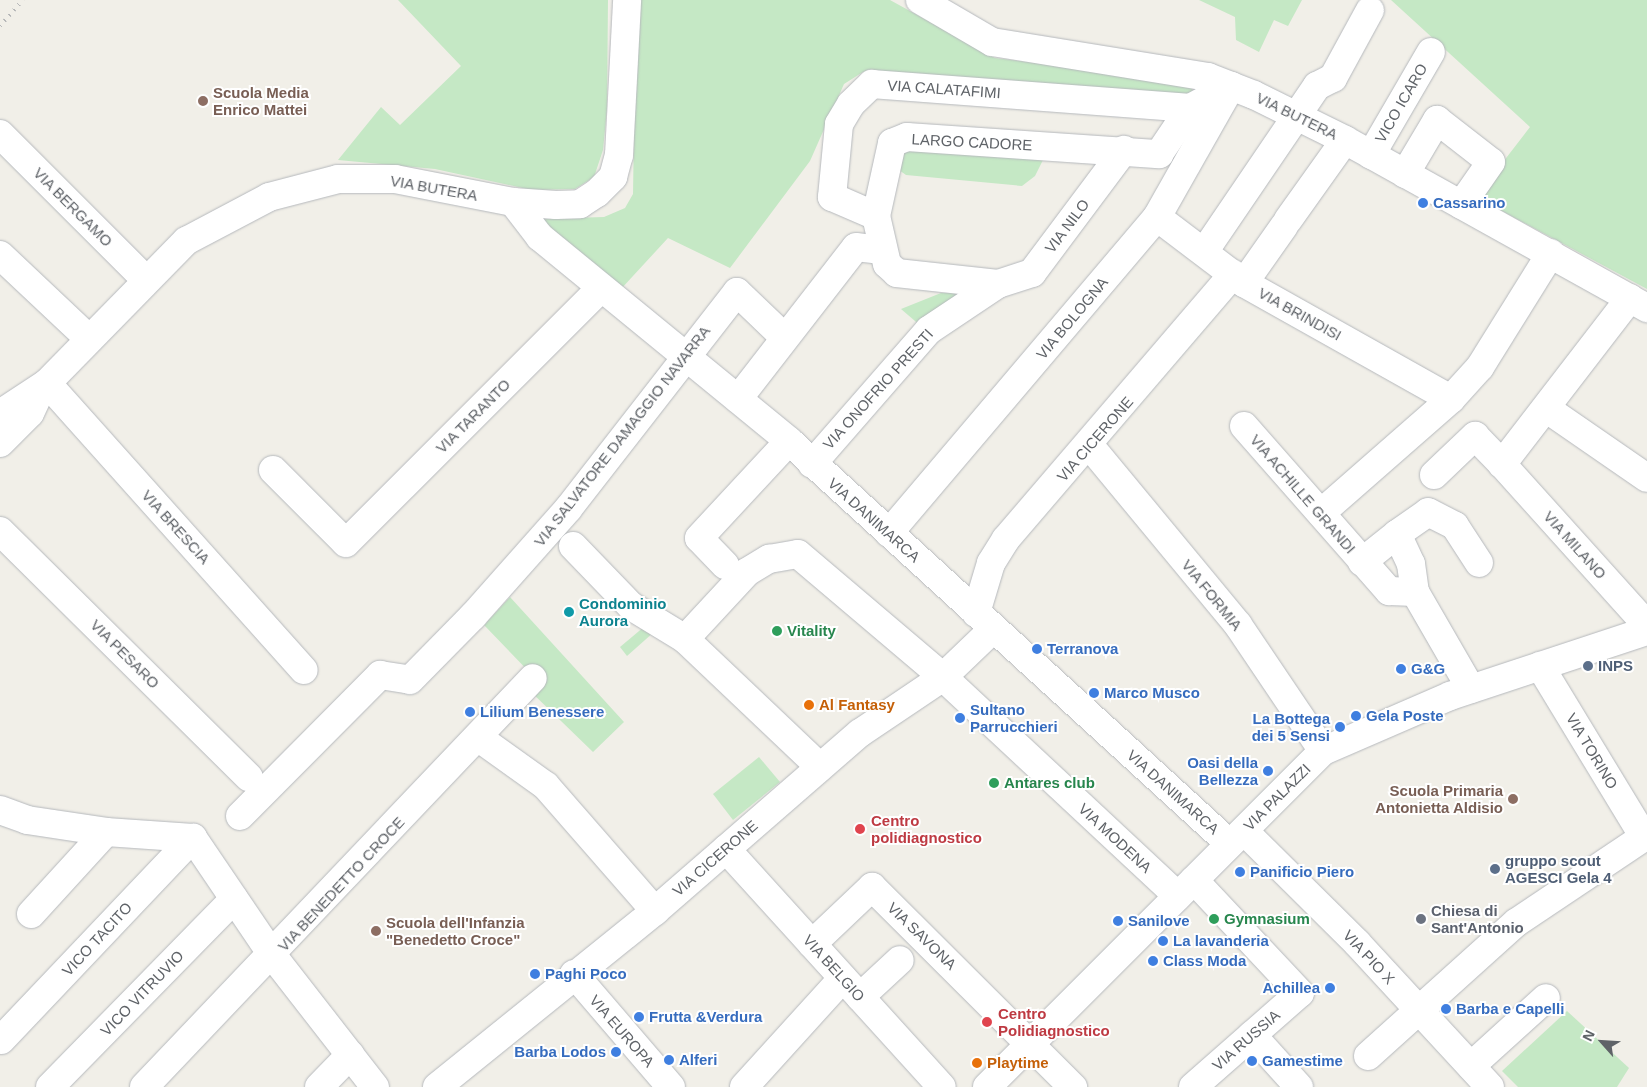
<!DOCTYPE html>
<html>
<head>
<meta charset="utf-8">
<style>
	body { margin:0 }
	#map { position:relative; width:1647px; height:1087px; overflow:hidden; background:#f1efe8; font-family:Arial,sans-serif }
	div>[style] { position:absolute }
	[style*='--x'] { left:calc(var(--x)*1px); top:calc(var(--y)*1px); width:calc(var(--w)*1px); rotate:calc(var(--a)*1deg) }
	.green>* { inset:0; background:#c5e8c5 }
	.roads { filter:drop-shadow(0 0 1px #b5b8bc) drop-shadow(0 0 1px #b5b8bc) }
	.minor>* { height:28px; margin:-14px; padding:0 14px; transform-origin:14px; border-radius:14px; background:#fff }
	.rail>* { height:4px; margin-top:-2px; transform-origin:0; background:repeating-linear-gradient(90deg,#b6b7b8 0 1px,transparent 0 7px) }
	.dots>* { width:14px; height:14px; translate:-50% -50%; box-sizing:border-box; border:2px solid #fff; border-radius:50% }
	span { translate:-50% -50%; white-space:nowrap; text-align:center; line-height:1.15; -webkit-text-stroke:4px #fff; paint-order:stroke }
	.street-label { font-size:15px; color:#5f6368 }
	.education-label { font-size:15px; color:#785e54; font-weight:700 }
	.left { translate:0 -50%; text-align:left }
	.right { translate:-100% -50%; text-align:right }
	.shop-label { font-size:15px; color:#366cbe; font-weight:700 }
	.culture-label { font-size:15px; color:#0d838f; font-weight:700 }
	.leisure-label { font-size:15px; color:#27864d; font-weight:700 }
	.service-label { font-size:15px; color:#4e5e75; font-weight:700 }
	.food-label { font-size:15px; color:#c56008; font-weight:700 }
	.health-label { font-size:15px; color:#be3a42; font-weight:700 }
	.worship-label { font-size:15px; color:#5b616d; font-weight:700 }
	.north { position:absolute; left:1577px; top:1017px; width:50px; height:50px; -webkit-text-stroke:4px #fff; paint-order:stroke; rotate:296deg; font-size:14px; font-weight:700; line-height:20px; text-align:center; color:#5f6368 }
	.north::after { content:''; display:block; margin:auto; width:18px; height:22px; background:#5f6368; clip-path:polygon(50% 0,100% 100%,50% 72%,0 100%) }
</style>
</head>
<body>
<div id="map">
	<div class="green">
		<i style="clip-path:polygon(398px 0,608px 0,607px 109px,603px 150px,594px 177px,575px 189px,532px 190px,435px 169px,338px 160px,381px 107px,400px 125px,461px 66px)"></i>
		<i style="clip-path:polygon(636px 0,890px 0,995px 58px,1190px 82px,1193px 92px,1188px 99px,863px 72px,844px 84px,810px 161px,730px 268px,668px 238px,621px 289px,537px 219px,604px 217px,625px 208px,633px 194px)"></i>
		<i style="clip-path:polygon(1199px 0,1302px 0,1288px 26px,1274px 20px,1259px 52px,1236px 40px,1235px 17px)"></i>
		<i style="clip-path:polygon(1391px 0,1647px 0,1647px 289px,1476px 197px,1530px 127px)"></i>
		<i style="clip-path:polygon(908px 145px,1044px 158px,1035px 176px,1022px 186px,906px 175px,892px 165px)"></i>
		<i style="clip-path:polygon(966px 291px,922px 327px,901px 309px,941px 293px)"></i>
		<i style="clip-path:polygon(510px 597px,624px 722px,593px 752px,529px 690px,535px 678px,484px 625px)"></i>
		<i style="clip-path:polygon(651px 621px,654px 632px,627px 656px,620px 647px)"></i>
		<i style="clip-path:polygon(759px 757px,780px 782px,733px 820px,713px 794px)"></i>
		<i style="clip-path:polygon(1567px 1011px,1629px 1068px,1617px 1087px,1518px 1087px,1502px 1071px)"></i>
	</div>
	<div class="roads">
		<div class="minor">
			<i style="--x:920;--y:0;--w:83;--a:30.3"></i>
			<i style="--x:992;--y:42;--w:219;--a:9.2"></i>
			<i style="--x:1208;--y:77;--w:49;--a:21.4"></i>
			<i style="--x:1254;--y:95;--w:102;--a:26.3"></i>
			<i style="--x:1345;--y:140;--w:346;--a:29.1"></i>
			<i style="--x:0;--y:134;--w:206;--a:45"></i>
			<i style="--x:1371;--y:155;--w:119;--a:-59.8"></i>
			<i style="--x:1405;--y:174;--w:63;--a:-59.3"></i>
			<i style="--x:1437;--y:120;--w:68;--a:37.9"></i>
			<i style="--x:1491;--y:162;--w:52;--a:124.9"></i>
			<i style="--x:513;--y:202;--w:44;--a:52.4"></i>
			<i style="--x:540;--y:237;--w:322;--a:39.3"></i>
			<i style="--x:789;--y:441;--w:597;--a:42.42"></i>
			<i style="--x:876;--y:216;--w:48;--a:-156.6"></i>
			<i style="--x:832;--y:197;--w:73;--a:-84.5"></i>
			<i style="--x:839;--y:124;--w:23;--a:-59"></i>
			<i style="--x:851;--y:104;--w:29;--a:-44"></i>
			<i style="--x:872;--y:84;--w:319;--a:4.3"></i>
			<i style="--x:1157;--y:217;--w:109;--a:37.2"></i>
			<i style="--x:1244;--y:283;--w:237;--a:29.3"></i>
			<i style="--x:1288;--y:220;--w:98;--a:-54.5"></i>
			<i style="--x:1204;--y:252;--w:201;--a:-55.8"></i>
			<i style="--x:1317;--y:86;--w:18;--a:-27"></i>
			<i style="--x:1333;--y:78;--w:77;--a:-61.4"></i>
			<i style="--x:0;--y:255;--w:122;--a:43.3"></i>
			<i style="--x:1244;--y:283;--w:70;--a:-54.9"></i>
			<i style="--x:998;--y:284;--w:102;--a:-173.8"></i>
			<i style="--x:897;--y:273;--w:13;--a:-138"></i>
			<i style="--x:887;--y:264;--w:49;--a:-102.9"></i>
			<i style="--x:876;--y:216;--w:75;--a:-77.6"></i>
			<i style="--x:892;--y:143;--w:16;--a:-22"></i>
			<i style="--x:907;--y:137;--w:253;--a:3.9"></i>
			<i style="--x:1159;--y:154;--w:55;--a:-56"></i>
			<i style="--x:1190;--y:108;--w:47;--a:-28.2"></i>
			<i style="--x:1630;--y:298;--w:210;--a:127.6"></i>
			<i style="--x:1502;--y:464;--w:217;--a:48"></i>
			<i style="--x:47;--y:383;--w:385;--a:48.2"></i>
			<i style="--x:738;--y:399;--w:192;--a:-52.2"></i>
			<i style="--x:856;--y:247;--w:26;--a:7"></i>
			<i style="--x:1547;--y:409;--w:121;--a:34.6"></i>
			<i style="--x:0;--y:414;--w:56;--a:-33.4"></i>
			<i style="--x:47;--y:383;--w:199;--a:-45.6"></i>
			<i style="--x:186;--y:241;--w:94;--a:-27.9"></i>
			<i style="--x:269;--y:197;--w:71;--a:-14.6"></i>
			<i style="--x:338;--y:179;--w:57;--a:0"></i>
			<i style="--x:395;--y:179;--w:120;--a:11"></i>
			<i style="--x:513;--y:202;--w:43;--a:4"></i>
			<i style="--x:556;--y:205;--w:24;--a:-2"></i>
			<i style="--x:580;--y:204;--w:20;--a:-33"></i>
			<i style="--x:597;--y:193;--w:23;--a:-45"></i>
			<i style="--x:613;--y:177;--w:23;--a:-75"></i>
			<i style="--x:619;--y:155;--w:155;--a:-87"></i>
			<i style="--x:1244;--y:426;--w:220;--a:48.7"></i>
			<i style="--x:1389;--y:591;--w:26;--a:2"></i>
			<i style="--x:1415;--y:592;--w:112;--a:60"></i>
			<i style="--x:0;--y:443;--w:42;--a:-45"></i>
			<i style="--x:30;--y:413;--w:19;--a:-65"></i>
			<i style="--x:1090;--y:446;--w:232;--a:50.4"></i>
			<i style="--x:1238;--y:625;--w:152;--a:56"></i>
			<i style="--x:812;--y:464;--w:178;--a:-48.9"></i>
			<i style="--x:929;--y:330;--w:83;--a:-33.7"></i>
			<i style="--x:998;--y:284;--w:36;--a:-18"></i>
			<i style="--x:1032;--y:273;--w:154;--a:-53.2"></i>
			<i style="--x:273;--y:470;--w:103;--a:45"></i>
			<i style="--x:346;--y:543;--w:359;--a:-45"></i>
			<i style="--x:1434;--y:475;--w:57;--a:-43.6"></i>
			<i style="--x:1475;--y:436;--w:39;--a:46"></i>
			<i style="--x:1321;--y:513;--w:173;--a:-41.2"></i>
			<i style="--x:1451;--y:399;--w:43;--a:-47.8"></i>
			<i style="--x:1480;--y:367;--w:134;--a:-58.1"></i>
			<i style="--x:0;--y:531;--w:350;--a:44.7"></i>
			<i style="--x:889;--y:533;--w:414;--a:-49.7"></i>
			<i style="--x:1157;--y:217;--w:150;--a:-60.5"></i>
			<i style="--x:1397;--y:534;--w:38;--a:-35"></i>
			<i style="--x:1428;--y:512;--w:30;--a:27"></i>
			<i style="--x:1455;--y:526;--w:44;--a:57"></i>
			<i style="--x:573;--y:546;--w:83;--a:46"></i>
			<i style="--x:631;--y:606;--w:63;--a:31.4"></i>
			<i style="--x:685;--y:639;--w:186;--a:43.5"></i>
			<i style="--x:1362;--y:562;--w:45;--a:-38.7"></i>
			<i style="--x:1397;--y:534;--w:33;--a:65"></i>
			<i style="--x:1411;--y:564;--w:28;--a:82"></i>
			<i style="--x:725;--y:565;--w:37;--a:-134"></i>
			<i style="--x:699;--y:538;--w:132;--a:-47.1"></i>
			<i style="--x:976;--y:613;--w:52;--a:-73.3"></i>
			<i style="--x:991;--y:563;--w:28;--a:-58"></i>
			<i style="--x:1006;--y:539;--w:349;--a:-49.4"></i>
			<i style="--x:685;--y:639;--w:91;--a:-47.2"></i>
			<i style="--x:747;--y:572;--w:26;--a:-31"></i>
			<i style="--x:769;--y:559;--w:29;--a:-10"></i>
			<i style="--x:798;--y:554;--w:190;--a:40.3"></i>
			<i style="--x:943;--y:677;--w:321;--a:43"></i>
			<i style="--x:1540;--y:666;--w:200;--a:58.7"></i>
			<i style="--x:479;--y:738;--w:82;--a:35.6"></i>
			<i style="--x:546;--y:786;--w:166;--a:48.9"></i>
			<i style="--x:0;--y:810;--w:29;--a:20"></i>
			<i style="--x:27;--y:820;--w:80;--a:8.6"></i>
			<i style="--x:106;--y:832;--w:87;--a:3.9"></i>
			<i style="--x:193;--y:838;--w:143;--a:55.9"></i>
			<i style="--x:273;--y:956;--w:166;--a:52.1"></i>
			<i style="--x:240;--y:816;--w:199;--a:-45.2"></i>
			<i style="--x:380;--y:675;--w:30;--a:9"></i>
			<i style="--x:410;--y:680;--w:90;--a:-45.5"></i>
			<i style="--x:473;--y:616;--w:143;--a:-48.4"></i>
			<i style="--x:568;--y:509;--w:275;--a:-52.1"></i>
			<i style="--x:737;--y:292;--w:66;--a:43.8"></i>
			<i style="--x:1244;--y:831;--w:159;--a:44.7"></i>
			<i style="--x:1357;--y:943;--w:196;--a:47.3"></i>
			<i style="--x:726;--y:849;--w:321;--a:47.8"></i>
			<i style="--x:31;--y:914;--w:111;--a:-47.6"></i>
			<i style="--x:812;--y:944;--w:83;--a:-43.5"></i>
			<i style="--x:872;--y:887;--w:284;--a:44.9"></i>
			<i style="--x:574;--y:974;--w:149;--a:49.4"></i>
			<i style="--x:860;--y:997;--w:54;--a:-42.8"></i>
			<i style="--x:1252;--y:1035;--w:70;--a:47.9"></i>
			<i style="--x:1;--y:1040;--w:279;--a:-46.5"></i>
			<i style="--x:1368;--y:1056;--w:200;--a:-42"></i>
			<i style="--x:1517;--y:922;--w:156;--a:-33.8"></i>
			<i style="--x:1471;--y:1066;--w:101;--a:-42.2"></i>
			<i style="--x:50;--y:1087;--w:263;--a:-45.6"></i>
			<i style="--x:144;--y:1087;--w:564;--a:-46.44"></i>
			<i style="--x:319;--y:1087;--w:45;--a:-45.9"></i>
			<i style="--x:437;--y:1087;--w:280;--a:-38.9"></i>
			<i style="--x:655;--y:911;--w:271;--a:-41"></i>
			<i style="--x:860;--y:733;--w:100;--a:-34"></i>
			<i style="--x:943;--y:677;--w:69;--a:-43.8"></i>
			<i style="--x:744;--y:1087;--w:147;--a:-47.8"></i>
			<i style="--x:987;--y:1087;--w:475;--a:-45"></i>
			<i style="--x:1323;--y:751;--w:138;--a:-23.4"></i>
			<i style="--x:1450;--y:696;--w:207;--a:-18.3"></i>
			<i style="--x:1193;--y:1087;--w:142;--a:-41.3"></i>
			<i style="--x:1300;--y:993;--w:155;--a:-133.2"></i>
		</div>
	</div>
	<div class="rail">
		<i style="--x:0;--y:26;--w:35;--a:-49"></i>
	</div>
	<div class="dots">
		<i style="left:203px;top:101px;background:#8d6e63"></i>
		<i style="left:1423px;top:203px;background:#3f7fe0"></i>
		<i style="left:569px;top:612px;background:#0f9aa8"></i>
		<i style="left:777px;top:631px;background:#2e9e5b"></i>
		<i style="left:1037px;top:649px;background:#3f7fe0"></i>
		<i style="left:1588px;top:666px;background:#5c6f8a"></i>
		<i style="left:1401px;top:669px;background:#3f7fe0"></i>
		<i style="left:1094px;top:693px;background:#3f7fe0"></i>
		<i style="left:809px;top:705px;background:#e8710a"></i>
		<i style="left:470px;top:712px;background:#3f7fe0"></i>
		<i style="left:1356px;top:716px;background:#3f7fe0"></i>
		<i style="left:960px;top:718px;background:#3f7fe0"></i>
		<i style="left:1340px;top:727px;background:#3f7fe0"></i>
		<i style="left:1268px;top:771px;background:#3f7fe0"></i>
		<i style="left:994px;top:783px;background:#2e9e5b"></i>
		<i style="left:1513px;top:799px;background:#8d6e63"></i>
		<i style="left:860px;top:829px;background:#e0444e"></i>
		<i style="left:1495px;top:869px;background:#5c6f8a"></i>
		<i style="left:1240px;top:872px;background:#3f7fe0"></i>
		<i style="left:1214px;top:919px;background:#2e9e5b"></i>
		<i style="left:1421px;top:919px;background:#6b7280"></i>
		<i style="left:1118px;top:921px;background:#3f7fe0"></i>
		<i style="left:376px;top:931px;background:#8d6e63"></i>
		<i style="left:1163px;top:941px;background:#3f7fe0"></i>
		<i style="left:1153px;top:961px;background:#3f7fe0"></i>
		<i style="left:535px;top:974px;background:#3f7fe0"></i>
		<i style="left:1330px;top:988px;background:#3f7fe0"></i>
		<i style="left:1446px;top:1009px;background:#3f7fe0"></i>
		<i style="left:639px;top:1017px;background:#3f7fe0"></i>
		<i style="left:987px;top:1022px;background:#e0444e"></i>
		<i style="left:616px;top:1052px;background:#3f7fe0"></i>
		<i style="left:669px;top:1060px;background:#3f7fe0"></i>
		<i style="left:1252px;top:1061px;background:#3f7fe0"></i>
		<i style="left:977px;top:1063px;background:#e8710a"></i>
	</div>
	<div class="street-label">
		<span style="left:944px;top:89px;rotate:4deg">VIA CALATAFIMI</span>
		<span style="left:1401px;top:103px;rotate:-60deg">VICO ICARO</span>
		<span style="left:1297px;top:116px;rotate:26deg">VIA BUTERA</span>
		<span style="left:972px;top:142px;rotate:3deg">LARGO CADORE</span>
		<span style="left:434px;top:188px;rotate:10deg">VIA BUTERA</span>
		<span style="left:73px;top:207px;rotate:45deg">VIA BERGAMO</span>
		<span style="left:1067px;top:226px;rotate:-53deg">VIA NILO</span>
		<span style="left:1300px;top:314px;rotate:29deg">VIA BRINDISI</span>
		<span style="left:1072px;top:318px;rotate:-50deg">VIA BOLOGNA</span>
		<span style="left:878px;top:389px;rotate:-48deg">VIA ONOFRIO PRESTI</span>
		<span style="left:473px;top:416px;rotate:-45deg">VIA TARANTO</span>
		<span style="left:622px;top:436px;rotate:-52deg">VIA SALVATORE DAMAGGIO NAVARRA</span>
		<span style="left:1095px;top:439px;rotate:-49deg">VIA CICERONE</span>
		<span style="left:1303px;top:494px;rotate:49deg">VIA ACHILLE GRANDI</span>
		<span style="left:874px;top:520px;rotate:42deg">VIA DANIMARCA</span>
		<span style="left:176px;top:527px;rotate:48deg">VIA BRESCIA</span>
		<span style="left:1575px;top:545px;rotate:48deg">VIA MILANO</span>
		<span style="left:1212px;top:595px;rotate:51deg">VIA FORMIA</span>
		<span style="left:125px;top:654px;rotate:45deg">VIA PESARO</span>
		<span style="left:1592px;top:751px;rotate:59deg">VIA TORINO</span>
		<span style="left:1173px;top:792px;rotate:42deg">VIA DANIMARCA</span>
		<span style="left:1277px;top:797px;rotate:-45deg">VIA PALAZZI</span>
		<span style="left:1115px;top:838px;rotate:43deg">VIA MODENA</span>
		<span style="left:715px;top:858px;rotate:-41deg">VIA CICERONE</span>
		<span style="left:341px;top:884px;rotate:-47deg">VIA BENEDETTO CROCE</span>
		<span style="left:922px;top:936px;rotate:44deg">VIA SAVONA</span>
		<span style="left:97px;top:939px;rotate:-47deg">VICO TACITO</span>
		<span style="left:1369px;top:957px;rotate:47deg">VIA PIO X</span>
		<span style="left:834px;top:968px;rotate:48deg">VIA BELGIO</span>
		<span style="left:142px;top:993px;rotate:-46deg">VICO VITRUVIO</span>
		<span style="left:622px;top:1031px;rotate:49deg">VIA EUROPA</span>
		<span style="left:1246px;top:1040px;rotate:-41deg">VIA RUSSIA</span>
	</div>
	<div class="education-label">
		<span class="left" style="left:213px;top:101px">Scuola Media<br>Enrico Mattei</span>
		<span class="right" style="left:1503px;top:799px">Scuola Primaria<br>Antonietta Aldisio</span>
		<span class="left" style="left:386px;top:931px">Scuola dell'Infanzia<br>"Benedetto Croce"</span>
	</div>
	<div class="shop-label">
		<span class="left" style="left:1433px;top:203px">Cassarino</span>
		<span class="left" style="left:1047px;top:649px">Terranova</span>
		<span class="left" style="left:1411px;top:669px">G&amp;G</span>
		<span class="left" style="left:1104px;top:693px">Marco Musco</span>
		<span class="left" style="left:970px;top:718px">Sultano<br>Parrucchieri</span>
		<span class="left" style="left:480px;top:712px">Lilium Benessere</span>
		<span class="left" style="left:1366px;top:716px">Gela Poste</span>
		<span class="right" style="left:1330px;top:727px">La Bottega<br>dei 5 Sensi</span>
		<span class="right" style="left:1258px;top:771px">Oasi della<br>Bellezza</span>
		<span class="left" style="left:1250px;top:872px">Panificio Piero</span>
		<span class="left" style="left:1128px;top:921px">Sanilove</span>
		<span class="left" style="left:1173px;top:941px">La lavanderia</span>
		<span class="left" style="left:1163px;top:961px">Class Moda</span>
		<span class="left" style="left:545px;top:974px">Paghi Poco</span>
		<span class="right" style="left:1320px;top:988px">Achillea</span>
		<span class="left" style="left:1456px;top:1009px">Barba e Capelli</span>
		<span class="left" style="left:649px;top:1017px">Frutta &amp;Verdura</span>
		<span class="right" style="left:606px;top:1052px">Barba Lodos</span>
		<span class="left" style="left:679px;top:1060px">Alferi</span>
		<span class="left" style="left:1262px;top:1061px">Gamestime</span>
	</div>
	<div class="culture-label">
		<span class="left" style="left:579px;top:612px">Condominio<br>Aurora</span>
	</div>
	<div class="leisure-label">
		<span class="left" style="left:787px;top:631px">Vitality</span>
		<span class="left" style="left:1004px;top:783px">Antares club</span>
		<span class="left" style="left:1224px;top:919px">Gymnasium</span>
	</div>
	<div class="service-label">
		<span class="left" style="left:1598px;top:666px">INPS</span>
		<span class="left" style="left:1505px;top:869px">gruppo scout<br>AGESCI Gela 4</span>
	</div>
	<div class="food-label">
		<span class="left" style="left:819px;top:705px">Al Fantasy</span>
		<span class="left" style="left:987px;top:1063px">Playtime</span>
	</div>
	<div class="health-label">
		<span class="left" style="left:871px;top:829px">Centro<br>polidiagnostico</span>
		<span class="left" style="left:998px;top:1022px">Centro<br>Polidiagnostico</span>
	</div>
	<div class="worship-label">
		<span class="left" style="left:1431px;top:919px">Chiesa di<br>Sant'Antonio</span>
	</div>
	<div class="north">N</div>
</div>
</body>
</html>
